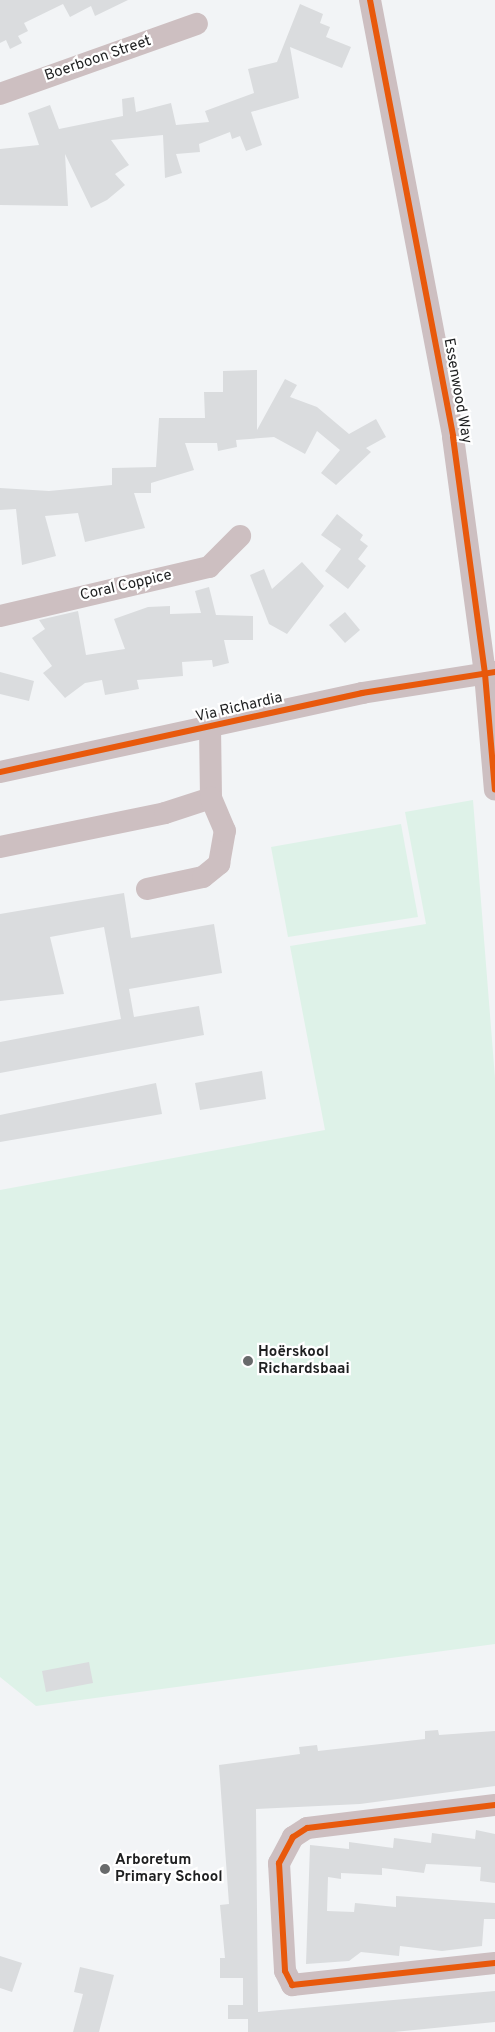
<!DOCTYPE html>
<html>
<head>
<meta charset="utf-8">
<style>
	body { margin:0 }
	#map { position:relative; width:495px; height:2032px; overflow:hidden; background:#f2f4f6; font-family:Overpass,sans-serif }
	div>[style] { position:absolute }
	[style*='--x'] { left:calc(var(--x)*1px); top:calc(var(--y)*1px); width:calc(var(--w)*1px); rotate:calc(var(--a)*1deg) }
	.green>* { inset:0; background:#def2e8 }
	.building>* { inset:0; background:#dadcde }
	.minor>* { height:22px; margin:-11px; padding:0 11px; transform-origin:11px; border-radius:11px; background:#cdbfc1 }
	.cycleway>* { height:6px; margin:-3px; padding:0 3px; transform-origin:3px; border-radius:3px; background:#e8590c }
	.dots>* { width:14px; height:14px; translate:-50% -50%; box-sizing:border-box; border:2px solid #fff; border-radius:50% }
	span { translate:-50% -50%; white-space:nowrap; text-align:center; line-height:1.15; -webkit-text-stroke:4.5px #fff; paint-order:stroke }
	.street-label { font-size:15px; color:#1e1f20 }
	.poi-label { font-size:15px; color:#1e1f20; font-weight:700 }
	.left { translate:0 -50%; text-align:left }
</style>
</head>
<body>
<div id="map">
	<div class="green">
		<i style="clip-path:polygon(473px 800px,495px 1078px,495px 1644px,36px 1706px,0 1677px,0 1190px,325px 1130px,290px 946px,426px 924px,405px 812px)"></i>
		<i style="clip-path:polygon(401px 824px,418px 917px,288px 937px,271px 847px)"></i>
	</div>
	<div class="building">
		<i style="clip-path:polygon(0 0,128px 0,95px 16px,91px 6px,70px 17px,63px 4px,24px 23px,28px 31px,18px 36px,22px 43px,10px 49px,6px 40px,0 43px)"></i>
		<i style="clip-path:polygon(300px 4px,323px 14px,320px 23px,330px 27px,326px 37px,351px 47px,342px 68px,290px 47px,299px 98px,251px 112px,262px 145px,246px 151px,240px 136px,232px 139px,230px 132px,199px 144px,200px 152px,176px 154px,182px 173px,165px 178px,163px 135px,111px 140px,129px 165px,115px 174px,125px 185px,107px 200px,91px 208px,65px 154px,68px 206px,0 205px,0 149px,39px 145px,28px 113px,50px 105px,59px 129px,123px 116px,122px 99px,134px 97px,136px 112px,171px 103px,176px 125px,209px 122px,205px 111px,254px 93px,248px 69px,277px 62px)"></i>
		<i style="clip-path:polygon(257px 370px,257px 430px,285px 379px,297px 385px,290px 397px,317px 407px,349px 434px,376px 419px,386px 437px,366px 448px,371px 452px,336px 485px,321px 473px,340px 450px,317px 431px,305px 454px,274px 437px,236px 440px,237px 447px,218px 451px,217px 443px,185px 443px,194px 470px,151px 483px,151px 493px,134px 493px,145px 528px,85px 542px,78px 513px,45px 516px,56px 556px,22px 565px,16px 509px,0 510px,0 488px,49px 491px,112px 485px,112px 468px,156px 467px,159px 418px,205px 418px,204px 392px,223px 392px,223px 371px)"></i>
		<i style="clip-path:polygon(337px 514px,363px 535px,360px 540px,368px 546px,358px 559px,366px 566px,348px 589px,325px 571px,341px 549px,321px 535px)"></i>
		<i style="clip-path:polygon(302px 562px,324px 586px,287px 634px,269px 624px,250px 575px,264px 569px,272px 589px)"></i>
		<i style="clip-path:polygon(209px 587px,216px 615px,253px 616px,253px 640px,224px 640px,229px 663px,213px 667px,212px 660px,182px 662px,183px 676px,137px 680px,139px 689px,105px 695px,102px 680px,85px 683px,65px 698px,43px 673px,52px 666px,32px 638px,45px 629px,39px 620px,78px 611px,86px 655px,125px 649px,114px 619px,148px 607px,170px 606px,170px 614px,201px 613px,195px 591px)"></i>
		<i style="clip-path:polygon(345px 612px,360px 630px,345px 643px,329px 625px)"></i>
		<i style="clip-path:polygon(0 672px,34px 681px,29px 701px,0 694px)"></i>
		<i style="clip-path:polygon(124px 893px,131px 938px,214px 924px,222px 973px,129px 989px,134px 1017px,199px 1006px,204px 1035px,0 1073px,0 1042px,121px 1019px,104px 927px,50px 937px,64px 994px,0 1001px,0 914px)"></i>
		<i style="clip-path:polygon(262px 1071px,266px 1099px,200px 1110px,195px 1083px)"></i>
		<i style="clip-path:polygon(156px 1083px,162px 1114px,0 1142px,0 1115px)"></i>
		<i style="clip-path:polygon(89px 1662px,93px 1683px,46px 1692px,42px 1671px)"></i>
		<i style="clip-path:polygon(438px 1730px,439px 1735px,495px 1731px,495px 1786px,360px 1804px,256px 1809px,258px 2012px,495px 1991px,495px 2022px,394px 2032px,248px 2032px,248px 2019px,228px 2019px,228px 2005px,243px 2005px,243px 1978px,220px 1978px,220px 1958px,225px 1958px,220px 1905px,229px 1904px,219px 1765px,300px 1754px,299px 1747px,317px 1745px,318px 1751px,425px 1739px,425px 1731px)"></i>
		<i style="clip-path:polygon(476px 1830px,495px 1834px,495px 1883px,480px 1881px,481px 1867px,448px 1865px,426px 1864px,424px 1873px,382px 1868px,382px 1875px,341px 1873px,341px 1879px,328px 1877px,327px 1911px,354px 1912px,355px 1903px,396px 1907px,396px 1896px,495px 1903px,495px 1919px,484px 1919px,482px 1946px,442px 1951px,400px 1946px,399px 1956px,361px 1952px,349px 1961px,306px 1964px,310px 1845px,349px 1849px,349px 1842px,393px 1848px,394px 1838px,431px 1843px,432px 1833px,475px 1839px)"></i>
		<i style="clip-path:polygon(0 1956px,22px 1963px,12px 1992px,0 1988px)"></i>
		<i style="clip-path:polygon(80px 1967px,114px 1975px,99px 2032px,73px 2032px,83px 1994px,74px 1992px)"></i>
	</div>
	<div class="minor">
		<i style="--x:370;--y:0;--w:445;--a:79.2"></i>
		<i style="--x:453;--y:437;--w:239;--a:82.3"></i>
		<i style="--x:485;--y:674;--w:116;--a:85.1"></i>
		<i style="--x:0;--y:94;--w:209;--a:-19.6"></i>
		<i style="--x:0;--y:616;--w:215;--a:-13.2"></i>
		<i style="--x:209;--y:567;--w:44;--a:-45"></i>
		<i style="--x:0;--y:772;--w:371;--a:-12.3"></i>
		<i style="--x:362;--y:693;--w:135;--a:-9"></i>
		<i style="--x:0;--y:847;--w:168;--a:-11.6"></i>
		<i style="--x:165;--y:813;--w:48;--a:-18.1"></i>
		<i style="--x:211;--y:798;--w:70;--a:-90.8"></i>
		<i style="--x:147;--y:889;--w:57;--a:-12.1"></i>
		<i style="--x:203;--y:877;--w:21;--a:-39"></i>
		<i style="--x:219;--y:864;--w:34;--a:-80"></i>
		<i style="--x:225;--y:831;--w:36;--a:-113"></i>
		<i style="--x:495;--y:1805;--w:189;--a:173"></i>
		<i style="--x:307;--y:1828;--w:17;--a:147"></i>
		<i style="--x:293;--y:1837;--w:30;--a:118"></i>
		<i style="--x:279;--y:1863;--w:108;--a:86.8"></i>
		<i style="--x:285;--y:1971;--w:16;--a:63"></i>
		<i style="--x:292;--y:1985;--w:204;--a:-6.2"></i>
	</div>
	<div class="cycleway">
		<i style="--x:370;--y:0;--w:445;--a:79.2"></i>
		<i style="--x:453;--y:437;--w:239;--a:82.3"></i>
		<i style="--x:485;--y:674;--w:116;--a:85.1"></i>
		<i style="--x:0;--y:772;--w:371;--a:-12.3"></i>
		<i style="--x:362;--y:693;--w:135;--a:-9"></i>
		<i style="--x:495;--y:1805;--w:189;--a:173"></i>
		<i style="--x:307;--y:1828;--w:17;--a:147"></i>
		<i style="--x:293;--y:1837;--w:30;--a:118"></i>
		<i style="--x:279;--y:1863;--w:108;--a:86.8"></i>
		<i style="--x:285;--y:1971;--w:16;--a:63"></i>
		<i style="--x:292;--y:1985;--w:204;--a:-6.2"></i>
	</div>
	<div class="dots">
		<i style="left:248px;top:1361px;background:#686a6b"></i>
		<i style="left:105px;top:1869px;background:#686a6b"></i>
	</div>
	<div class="street-label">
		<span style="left:98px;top:59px;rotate:-19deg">Boerboon Street</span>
		<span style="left:457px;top:391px;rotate:80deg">Essenwood Way</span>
		<span style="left:126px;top:586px;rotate:-13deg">Coral Coppice</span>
		<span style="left:239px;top:708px;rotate:-13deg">Via Richardia</span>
	</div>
	<div class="poi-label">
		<span class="left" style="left:258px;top:1361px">Hoërskool<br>Richardsbaai</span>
		<span class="left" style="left:115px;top:1869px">Arboretum<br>Primary School</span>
	</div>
</div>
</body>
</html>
